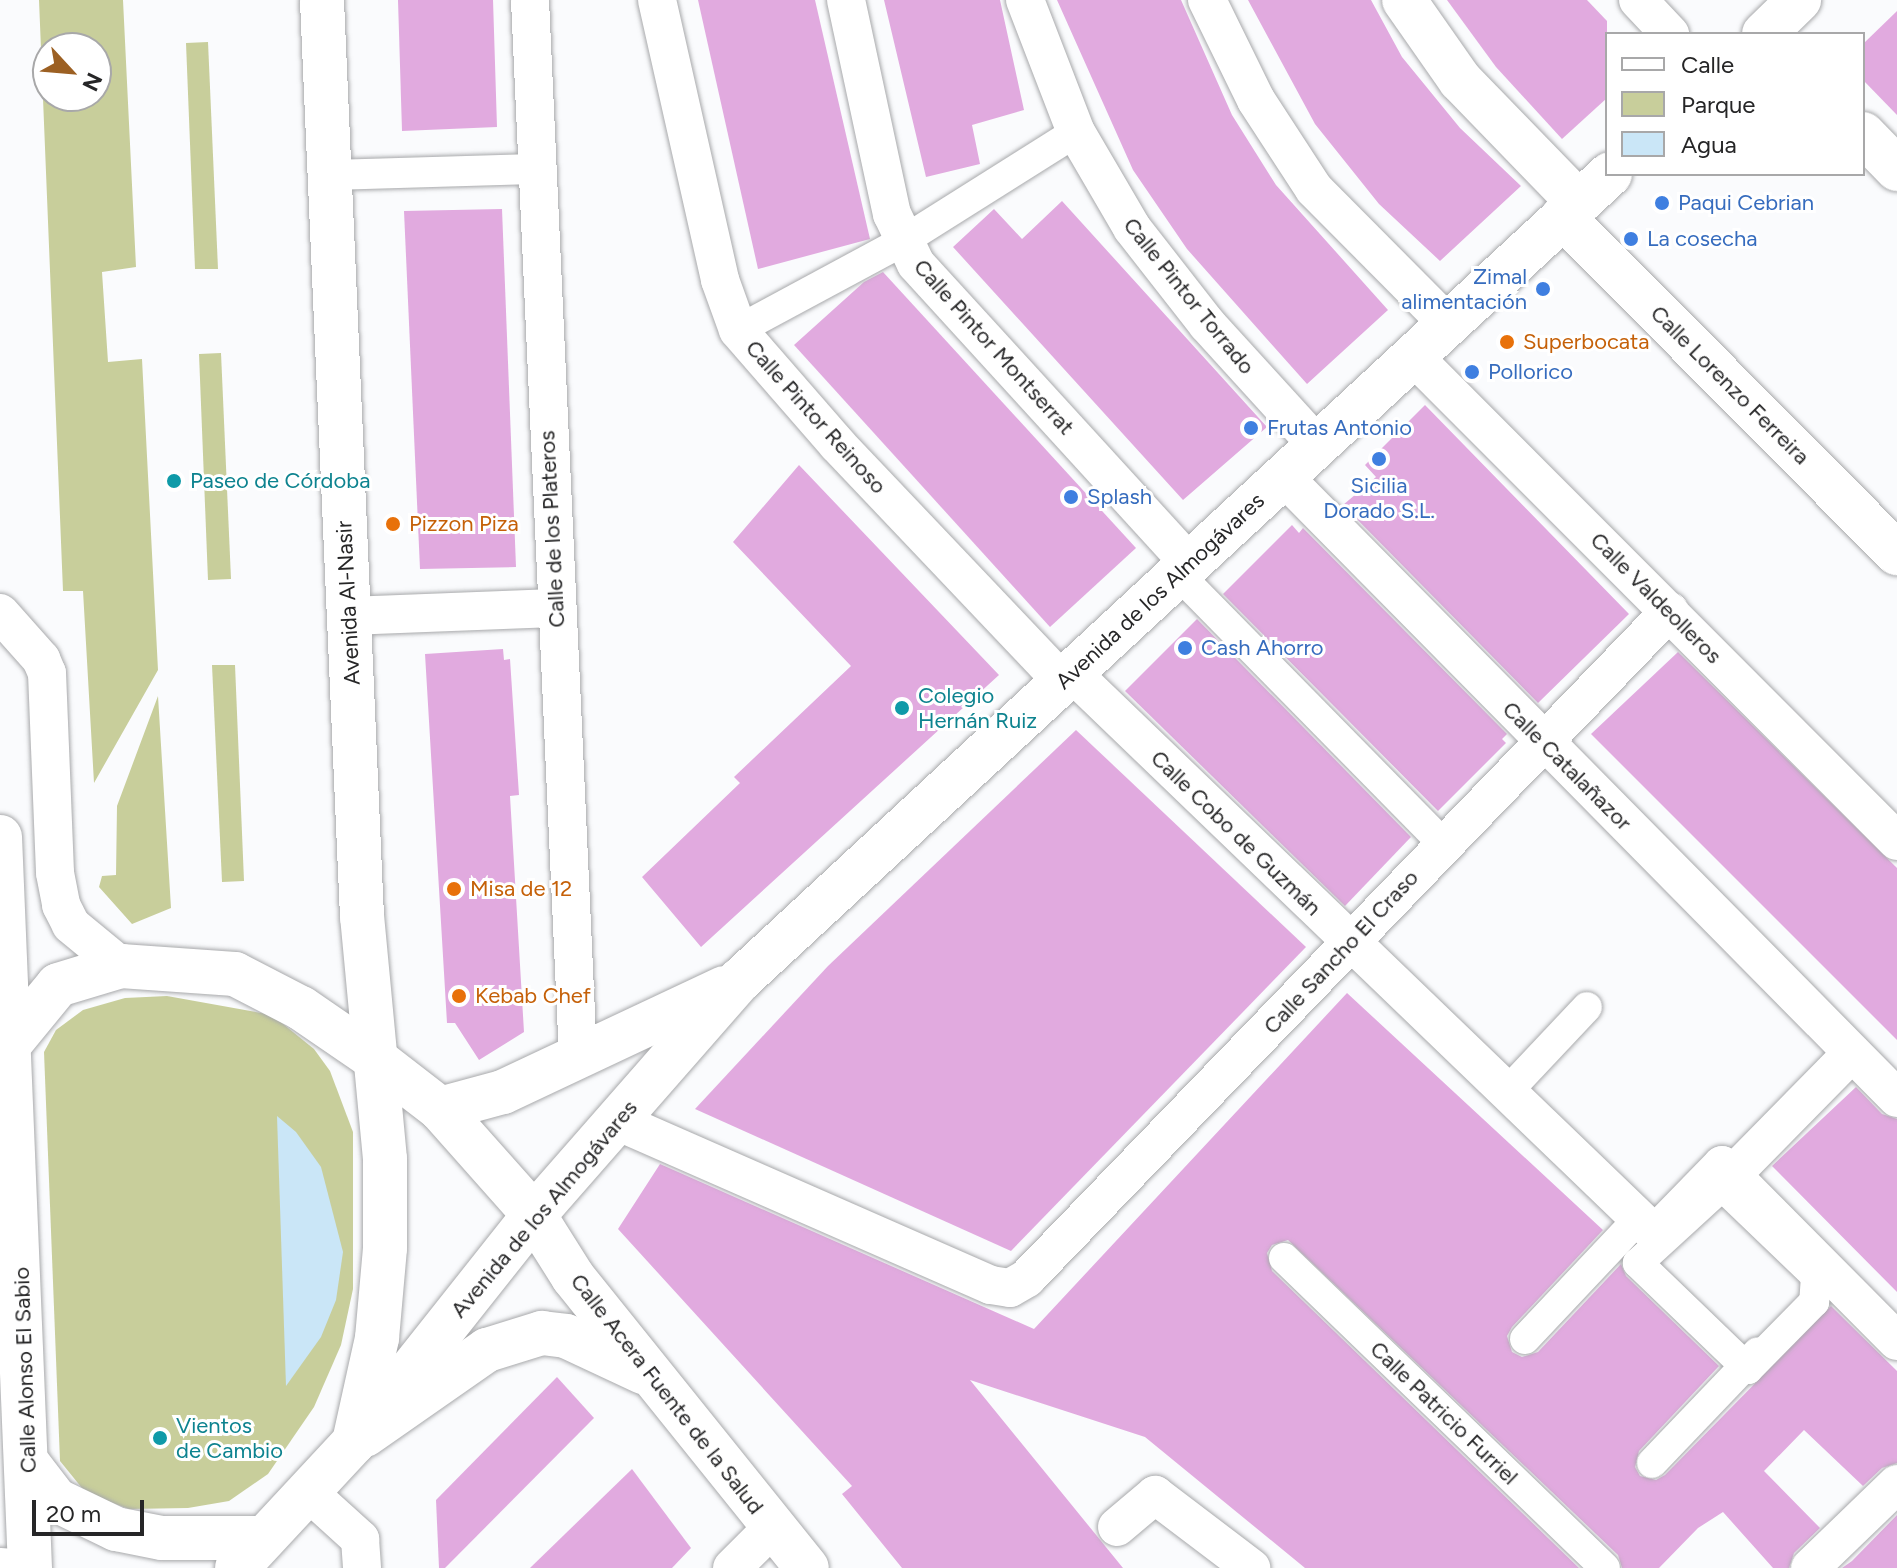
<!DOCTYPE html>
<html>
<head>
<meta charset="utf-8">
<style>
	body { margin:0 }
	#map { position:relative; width:1897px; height:1568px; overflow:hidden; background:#fafbfd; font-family:Figtree,sans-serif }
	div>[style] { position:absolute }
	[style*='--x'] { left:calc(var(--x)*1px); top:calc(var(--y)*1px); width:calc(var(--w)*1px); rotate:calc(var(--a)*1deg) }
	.green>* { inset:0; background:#c8ce9b }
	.water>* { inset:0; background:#cae6f7 }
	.building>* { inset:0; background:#e1aadf }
	.roads { filter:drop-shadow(0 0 2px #a8a9ab) drop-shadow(0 0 2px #a8a9ab) }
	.pedestrian>* { height:30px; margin:-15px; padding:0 15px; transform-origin:15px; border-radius:15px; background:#fff }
	.minor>* { height:38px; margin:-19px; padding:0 19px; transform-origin:19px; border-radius:19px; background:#fff }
	.tertiary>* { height:44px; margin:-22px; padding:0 22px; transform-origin:22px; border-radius:22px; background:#fff }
	.secondary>* { height:44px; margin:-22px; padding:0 22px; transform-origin:22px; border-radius:22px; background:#fff }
	.primary>* { height:44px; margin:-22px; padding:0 22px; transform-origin:22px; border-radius:22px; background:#fff }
	.dots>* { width:22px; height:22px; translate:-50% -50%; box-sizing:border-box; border:4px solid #fff; border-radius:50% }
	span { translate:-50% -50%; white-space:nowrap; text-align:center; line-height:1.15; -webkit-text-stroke:6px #fff; paint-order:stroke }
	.shop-label { font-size:22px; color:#366cbe }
	.left { translate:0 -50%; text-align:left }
	.right { translate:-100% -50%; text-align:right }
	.street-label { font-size:22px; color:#262627 }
	.food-label { font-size:22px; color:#c56008 }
	.culture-label { font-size:22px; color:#0d838f }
	.legend { position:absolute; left:1605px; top:32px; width:260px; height:144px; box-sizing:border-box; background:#fff; border:2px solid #a8a8a9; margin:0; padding:10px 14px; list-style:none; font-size:24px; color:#262627 }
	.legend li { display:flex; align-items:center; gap:16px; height:40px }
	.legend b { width:40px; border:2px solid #a8a8a9 }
	.north { position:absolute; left:32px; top:32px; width:80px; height:80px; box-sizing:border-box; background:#fff; border:2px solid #a8a8a9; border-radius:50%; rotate:116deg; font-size:22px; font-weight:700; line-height:32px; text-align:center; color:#262627 }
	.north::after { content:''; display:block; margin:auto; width:28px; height:36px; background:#9c6023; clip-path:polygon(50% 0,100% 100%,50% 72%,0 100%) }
	.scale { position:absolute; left:32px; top:1500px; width:112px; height:36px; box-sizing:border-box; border:4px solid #262627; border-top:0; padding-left:10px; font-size:24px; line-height:28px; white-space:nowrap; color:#262627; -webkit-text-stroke:6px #fff; paint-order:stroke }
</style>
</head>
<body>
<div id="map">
	<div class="green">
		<i style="clip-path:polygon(evenodd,39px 0,123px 0,136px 267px,102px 272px,108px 362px,142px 359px,158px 670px,94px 783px,83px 591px,63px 591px,39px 0,48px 48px,96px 48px,96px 96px,48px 96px,48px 48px)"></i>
		<i style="clip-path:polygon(208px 42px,218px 269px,195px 269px,186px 43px)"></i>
		<i style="clip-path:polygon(221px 353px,231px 579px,208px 580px,199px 354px)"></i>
		<i style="clip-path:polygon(212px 665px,235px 665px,244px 881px,222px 882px)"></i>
		<i style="clip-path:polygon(158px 696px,171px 908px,132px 924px,99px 887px,102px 876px,116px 875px,117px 806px)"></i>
		<i style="clip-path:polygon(167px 996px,272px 1015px,314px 1049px,330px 1071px,353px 1132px,353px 1289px,341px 1345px,314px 1407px,268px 1474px,229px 1501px,188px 1508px,129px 1509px,86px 1493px,60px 1461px,44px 1052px,56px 1030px,83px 1010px,125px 998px)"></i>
	</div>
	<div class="water">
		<i style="clip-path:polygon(277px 1116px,296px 1132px,321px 1167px,343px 1252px,336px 1300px,321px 1337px,286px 1386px)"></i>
	</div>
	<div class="building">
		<i style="clip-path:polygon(398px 0,493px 0,497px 127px,402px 131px)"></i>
		<i style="clip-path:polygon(698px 0,815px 0,870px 239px,758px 269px)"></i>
		<i style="clip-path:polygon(884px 0,1000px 0,1024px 110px,972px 125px,980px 164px,926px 177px)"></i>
		<i style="clip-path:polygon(1057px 0,1181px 0,1232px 115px,1276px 185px,1388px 310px,1307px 384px,1187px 249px,1133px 170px)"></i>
		<i style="clip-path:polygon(1248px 0,1371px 0,1402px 57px,1460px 128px,1521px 186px,1440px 261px,1379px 204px,1315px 124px)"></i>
		<i style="clip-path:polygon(1447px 0,1587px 0,1607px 21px,1607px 98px,1562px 139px,1496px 67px)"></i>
		<i style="clip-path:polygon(1897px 11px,1897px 115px,1863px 80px,1863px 44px)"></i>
		<i style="clip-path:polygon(1062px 201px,1267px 427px,1183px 500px,953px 247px,994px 209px,1022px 239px)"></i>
		<i style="clip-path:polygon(502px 209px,516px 567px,420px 569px,404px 211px)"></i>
		<i style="clip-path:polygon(883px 272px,1136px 548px,1050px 627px,794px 345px,864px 282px)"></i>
		<i style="clip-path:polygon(1425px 405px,1629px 614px,1538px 703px,1343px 505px,1376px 477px,1365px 465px)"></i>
		<i style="clip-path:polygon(799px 465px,999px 675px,701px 947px,642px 877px,740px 783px,734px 777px,851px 666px,733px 542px)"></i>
		<i style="clip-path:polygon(1292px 525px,1299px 533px,1303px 528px,1507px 734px,1502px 739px,1506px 743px,1438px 811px,1223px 594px)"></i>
		<i style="clip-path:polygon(1197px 619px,1411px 837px,1345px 906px,1125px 691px)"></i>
		<i style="clip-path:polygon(503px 649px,504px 660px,510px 659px,519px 795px,510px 796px,524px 1032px,479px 1060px,455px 1023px,447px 1023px,425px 654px)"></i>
		<i style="clip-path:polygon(1678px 652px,1897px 868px,1897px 1040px,1591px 734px)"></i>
		<i style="clip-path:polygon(1076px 730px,1306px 947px,1011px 1251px,695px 1109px,828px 966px)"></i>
		<i style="clip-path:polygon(1347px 993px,1603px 1230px,1512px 1327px,1507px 1336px,1512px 1352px,1522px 1357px,1538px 1352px,1621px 1264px,1626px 1276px,1719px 1366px,1639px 1451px,1635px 1467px,1640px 1476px,1656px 1480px,1665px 1475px,1831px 1306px,1897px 1371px,1897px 1463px,1882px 1468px,1863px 1486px,1804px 1430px,1764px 1471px,1820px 1528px,1794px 1553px,1789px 1568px,1773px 1568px,1723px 1512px,1698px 1528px,1659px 1568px,1622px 1568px,1618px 1555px,1288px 1240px,1272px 1245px,1267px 1253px,1272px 1271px,1579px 1568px,1305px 1568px,1145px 1437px,970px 1380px,1123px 1568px,902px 1568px,842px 1494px,852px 1486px,618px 1229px,660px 1164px,1034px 1329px)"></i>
		<i style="clip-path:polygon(1856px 1087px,1882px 1114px,1897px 1119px,1897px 1292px,1772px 1166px)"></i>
		<i style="clip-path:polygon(557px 1377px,594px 1418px,445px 1568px,439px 1568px,436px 1500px)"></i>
		<i style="clip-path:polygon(632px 1469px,691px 1548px,672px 1568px,530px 1568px)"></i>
		<i style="clip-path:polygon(1897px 1515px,1897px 1568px,1842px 1568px,1852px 1561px)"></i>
	</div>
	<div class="roads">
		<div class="pedestrian">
			<i style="--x:329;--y:175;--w:207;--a:-1.7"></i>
			<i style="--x:738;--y:330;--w:187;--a:-28.3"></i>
			<i style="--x:903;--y:241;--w:204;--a:-32.2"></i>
			<i style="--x:1178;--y:574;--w:378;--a:45.5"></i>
			<i style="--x:1506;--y:1093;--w:118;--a:-46.7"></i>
			<i style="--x:1722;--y:1186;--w:130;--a:43.8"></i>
			<i style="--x:1816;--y:1276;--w:26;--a:94"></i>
			<i style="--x:1814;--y:1302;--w:94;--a:134.6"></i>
			<i style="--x:1748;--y:1369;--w:153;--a:-136.1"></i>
			<i style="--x:1638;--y:1263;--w:114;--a:-42.5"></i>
			<i style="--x:1284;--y:1258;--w:446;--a:44"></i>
			<i style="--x:1525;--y:1339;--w:166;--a:-46.7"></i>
			<i style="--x:1652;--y:1463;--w:153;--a:-46.3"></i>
		</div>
		<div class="minor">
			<i style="--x:530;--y:0;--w:1059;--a:87.4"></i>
			<i style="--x:657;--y:0;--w:287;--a:77.3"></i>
			<i style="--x:720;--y:280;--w:53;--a:70.2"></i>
			<i style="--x:738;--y:330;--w:151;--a:49"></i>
			<i style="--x:837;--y:444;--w:327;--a:46.5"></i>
			<i style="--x:846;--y:0;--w:219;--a:77.9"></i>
			<i style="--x:892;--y:214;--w:55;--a:64.4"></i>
			<i style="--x:916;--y:264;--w:405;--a:47.6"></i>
			<i style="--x:1025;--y:0;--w:142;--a:68.9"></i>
			<i style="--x:1076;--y:132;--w:111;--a:59.7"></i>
			<i style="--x:1132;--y:228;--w:122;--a:52"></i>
			<i style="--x:1207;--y:324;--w:164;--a:47.7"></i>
			<i style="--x:1207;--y:0;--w:111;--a:63.9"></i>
			<i style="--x:1256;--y:100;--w:106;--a:56.9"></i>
			<i style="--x:1314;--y:189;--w:190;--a:45.2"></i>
			<i style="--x:1638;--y:0;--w:47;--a:46.7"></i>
			<i style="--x:1413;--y:356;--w:685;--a:45.06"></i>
			<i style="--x:1283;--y:476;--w:874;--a:45.37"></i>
			<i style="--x:0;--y:613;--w:62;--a:48.3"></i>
			<i style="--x:41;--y:659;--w:15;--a:67"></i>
			<i style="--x:47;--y:673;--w:200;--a:87.7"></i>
			<i style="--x:55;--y:873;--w:33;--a:79"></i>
			<i style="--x:61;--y:905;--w:22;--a:63"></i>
			<i style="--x:71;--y:925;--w:65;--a:39.4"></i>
			<i style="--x:348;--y:616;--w:207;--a:-2.2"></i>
			<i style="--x:1072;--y:673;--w:809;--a:43.9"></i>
			<i style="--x:1655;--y:1234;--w:96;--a:-45.8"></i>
			<i style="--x:1722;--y:1165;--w:248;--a:45.2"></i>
			<i style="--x:617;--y:1121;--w:408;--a:23.7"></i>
			<i style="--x:991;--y:1285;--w:19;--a:9"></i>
			<i style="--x:1010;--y:1288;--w:20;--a:-30"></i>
			<i style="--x:1027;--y:1278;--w:926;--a:-46.05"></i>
			<i style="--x:1732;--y:1175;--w:171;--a:-45.5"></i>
			<i style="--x:307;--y:1491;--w:72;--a:42.2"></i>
			<i style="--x:360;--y:1539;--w:29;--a:86"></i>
			<i style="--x:1117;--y:1527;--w:50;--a:-40.1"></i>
			<i style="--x:1155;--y:1495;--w:121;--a:37.2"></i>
			<i style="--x:0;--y:1567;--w:13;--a:4"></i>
			<i style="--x:732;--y:1568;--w:58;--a:-45"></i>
			<i style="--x:1810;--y:1568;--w:121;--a:-44"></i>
		</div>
		<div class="tertiary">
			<i style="--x:1404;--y:0;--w:98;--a:55"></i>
			<i style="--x:1460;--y:80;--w:171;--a:45.9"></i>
			<i style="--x:1863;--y:134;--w:49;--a:45.8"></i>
			<i style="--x:1563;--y:217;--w:474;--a:45.2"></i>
			<i style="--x:534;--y:1215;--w:73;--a:57.8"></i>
			<i style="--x:573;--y:1277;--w:373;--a:51.2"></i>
			<i style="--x:365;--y:1435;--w:149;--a:-34.9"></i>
			<i style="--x:487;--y:1350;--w:58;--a:-17.2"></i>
			<i style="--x:542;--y:1333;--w:24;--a:7"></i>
			<i style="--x:566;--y:1336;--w:85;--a:25.1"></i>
		</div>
		<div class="secondary">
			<i style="--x:1764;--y:34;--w:49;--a:-44.2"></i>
			<i style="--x:378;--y:1061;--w:78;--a:37.7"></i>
			<i style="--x:440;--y:1109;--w:142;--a:48.4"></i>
			<i style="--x:440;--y:1109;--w:65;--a:-15.1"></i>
			<i style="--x:503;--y:1092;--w:244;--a:-25.2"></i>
			<i style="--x:354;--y:1442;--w:290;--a:-51.6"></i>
			<i style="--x:534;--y:1215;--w:313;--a:-48.8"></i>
			<i style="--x:740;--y:980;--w:1186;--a:-42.81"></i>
		</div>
		<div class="primary">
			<i style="--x:0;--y:837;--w:732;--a:87.65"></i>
			<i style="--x:12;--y:1041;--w:72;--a:-50.6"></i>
			<i style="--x:58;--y:985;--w:66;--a:-16.8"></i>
			<i style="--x:121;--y:966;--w:114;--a:4"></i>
			<i style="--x:235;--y:974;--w:74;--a:27.3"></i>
			<i style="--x:301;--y:1008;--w:93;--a:34.5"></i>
			<i style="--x:29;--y:1465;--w:44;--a:52.4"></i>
			<i style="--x:56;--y:1500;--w:67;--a:25.8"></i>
			<i style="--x:116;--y:1529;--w:47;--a:11.1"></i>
			<i style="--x:162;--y:1538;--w:102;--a:0"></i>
			<i style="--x:237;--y:1568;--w:172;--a:-47.1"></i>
			<i style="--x:354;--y:1442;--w:107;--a:-77.5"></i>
			<i style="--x:377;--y:1338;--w:90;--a:-84.9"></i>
			<i style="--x:385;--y:1248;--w:89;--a:-90"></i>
			<i style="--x:385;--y:1159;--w:243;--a:-95.4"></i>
			<i style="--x:362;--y:917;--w:918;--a:-92.5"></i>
		</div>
	</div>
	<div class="dots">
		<i style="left:1662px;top:203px;background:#3f7fe0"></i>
		<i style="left:1631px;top:239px;background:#3f7fe0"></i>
		<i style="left:1543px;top:289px;background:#3f7fe0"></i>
		<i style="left:1507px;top:342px;background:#e8710a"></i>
		<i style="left:1472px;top:372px;background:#3f7fe0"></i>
		<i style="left:1251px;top:428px;background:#3f7fe0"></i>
		<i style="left:1379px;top:459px;background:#3f7fe0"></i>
		<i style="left:174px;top:481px;background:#0f9aa8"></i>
		<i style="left:1071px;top:497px;background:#3f7fe0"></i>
		<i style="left:393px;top:524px;background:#e8710a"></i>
		<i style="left:1185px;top:648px;background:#3f7fe0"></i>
		<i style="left:902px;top:708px;background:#0f9aa8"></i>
		<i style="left:454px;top:889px;background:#e8710a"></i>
		<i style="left:459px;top:996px;background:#e8710a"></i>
		<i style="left:160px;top:1438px;background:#0f9aa8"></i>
	</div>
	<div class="shop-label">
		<span class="left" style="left:1678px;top:203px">Paqui Cebrian</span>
		<span class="left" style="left:1647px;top:239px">La cosecha</span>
		<span class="right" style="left:1527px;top:289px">Zimal<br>alimentación</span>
		<span class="left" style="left:1488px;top:372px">Pollorico</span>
		<span class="left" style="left:1267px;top:428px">Frutas Antonio</span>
		<span style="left:1379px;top:498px">Sicilia<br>Dorado S.L.</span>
		<span class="left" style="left:1087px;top:497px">Splash</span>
		<span class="left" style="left:1201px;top:648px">Cash Ahorro</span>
	</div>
	<div class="street-label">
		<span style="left:1189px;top:296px;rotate:51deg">Calle Pintor Torrado</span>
		<span style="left:994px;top:347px;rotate:48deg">Calle Pintor Montserrat</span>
		<span style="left:1730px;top:385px;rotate:45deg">Calle Lorenzo Ferreira</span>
		<span style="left:816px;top:417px;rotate:48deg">Calle Pintor Reinoso</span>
		<span style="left:552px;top:529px;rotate:-93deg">Calle de los Plateros</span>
		<span style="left:1160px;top:591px;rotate:-43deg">Avenida de los Almogávares</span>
		<span style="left:1656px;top:598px;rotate:45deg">Calle Valdeolleros</span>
		<span style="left:348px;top:603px;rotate:-93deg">Avenida Al-Nasir</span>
		<span style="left:1567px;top:766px;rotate:45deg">Calle Catalañazor</span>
		<span style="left:1236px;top:833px;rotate:44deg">Calle Cobo de Guzmán</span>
		<span style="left:1341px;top:952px;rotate:-47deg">Calle Sancho El Craso</span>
		<span style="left:544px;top:1209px;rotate:-50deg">Avenida de los Almogávares</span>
		<span style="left:25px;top:1370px;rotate:-92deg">Calle Alonso El Sabio</span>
		<span style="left:667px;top:1394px;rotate:52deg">Calle Acera Fuente de la Salud</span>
		<span style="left:1444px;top:1413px;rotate:44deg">Calle Patricio Furriel</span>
	</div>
	<div class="food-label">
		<span class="left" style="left:1523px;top:342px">Superbocata</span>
		<span class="left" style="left:409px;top:524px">Pizzon Piza</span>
		<span class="left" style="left:470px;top:889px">Misa de 12</span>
		<span class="left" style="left:475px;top:996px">Kebab Chef</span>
	</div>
	<div class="culture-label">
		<span class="left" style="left:190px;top:481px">Paseo de Córdoba</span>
		<span class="left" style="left:918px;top:708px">Colegio<br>Hernán Ruiz</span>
		<span class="left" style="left:176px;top:1438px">Vientos<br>de Cambio</span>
	</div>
	<ul class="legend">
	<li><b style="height:10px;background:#fff"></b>Calle</li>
	<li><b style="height:22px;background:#c8ce9b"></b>Parque</li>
	<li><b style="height:22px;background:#cae6f7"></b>Agua</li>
	</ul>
	<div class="north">N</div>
	<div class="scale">20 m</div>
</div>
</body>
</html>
